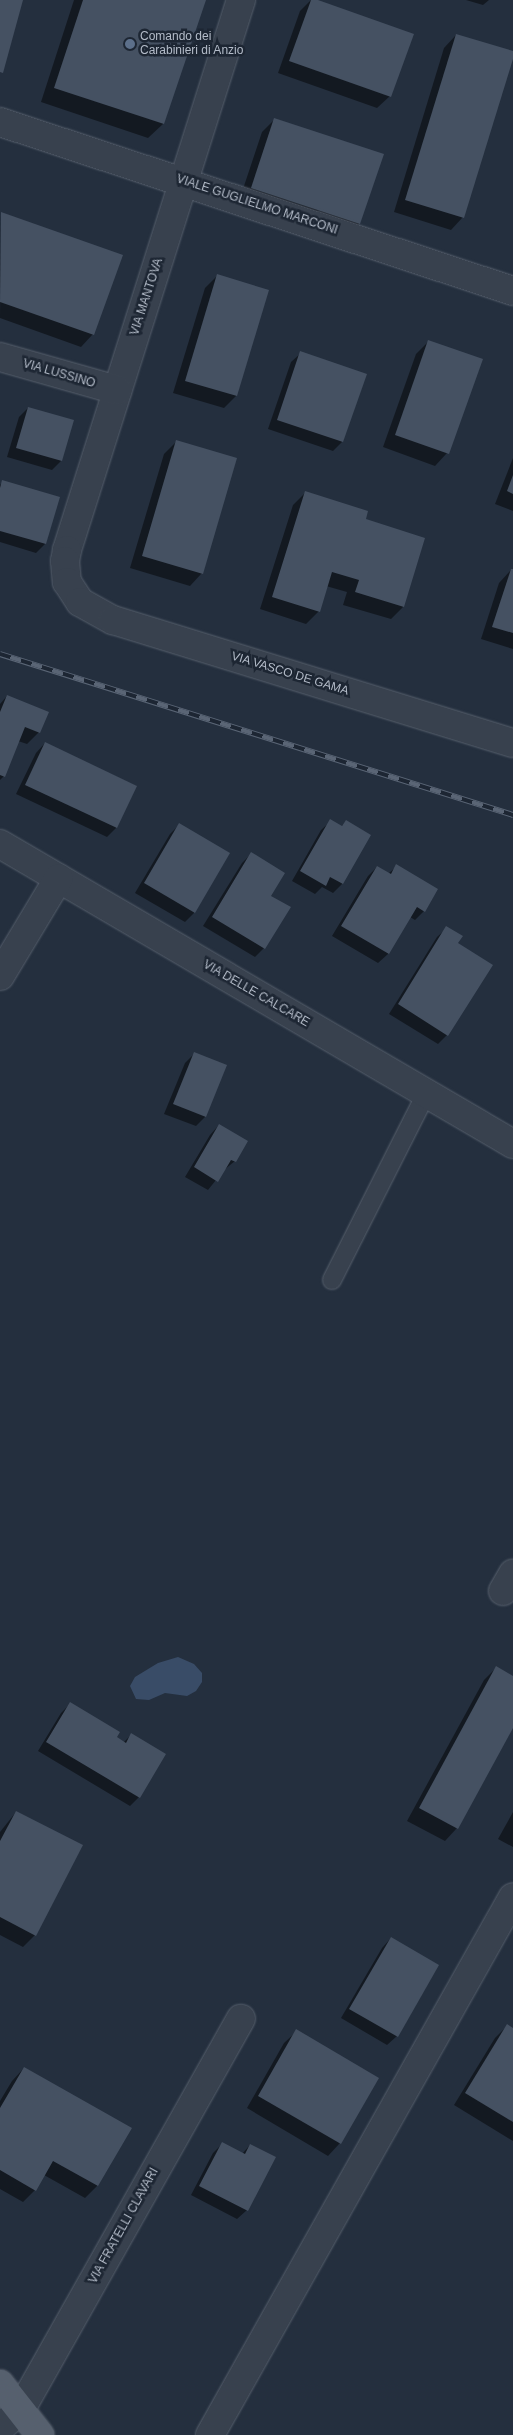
<!DOCTYPE html>
<html>
<head>
<meta charset="utf-8">
<style>
	body { margin:0 }
	#map { position:relative; width:513px; height:2435px; overflow:hidden; background:#242f3e; font-family:Arial,sans-serif }
	div>[style] { position:absolute }
	[style*='--x'] { left:calc(var(--x)*1px); top:calc(var(--y)*1px); width:calc(var(--w)*1px); rotate:calc(var(--a)*1deg) }
	.water>* { inset:0; background:#394c67 }
	.shadow>* { inset:0; background:#0007 }
	.building>* { inset:0; background:#455162 }
	.roads { filter:drop-shadow(0 0 1px #565f6c) drop-shadow(0 0 1px #565f6c) }
	.service>* { height:18px; margin:-9px; padding:0 9px; transform-origin:9px; border-radius:9px; background:#38414e }
	.minor>* { height:28px; margin:-14px; padding:0 14px; transform-origin:14px; border-radius:14px; background:#38414e }
	.primary>* { height:28px; margin:-14px; padding:0 14px; transform-origin:14px; border-radius:14px; background:#56606e }
	.rail>* { height:5.5px; margin-top:-2.75px; transform-origin:0; background:repeating-linear-gradient(90deg,#1d2633 0 11px,#5a6575 0 22px); box-sizing:border-box; border-block:1px solid #5a6575 }
	.dots>* { width:14px; height:14px; translate:-50% -50%; box-sizing:border-box; border:2px solid #1d2633; border-radius:50% }
	span { translate:-50% -50%; white-space:nowrap; text-align:center; line-height:1.15; -webkit-text-stroke:5px #1d2633; paint-order:stroke }
	.poi-label { font-size:12px; color:#b4bcc9 }
	.left { translate:0 -50%; text-align:left }
	.street-label { font-size:12px; color:#b4bcc9 }
</style>
</head>
<body>
<div id="map">
	<div class="water">
		<i style="clip-path:polygon(178px 1657px,194px 1664px,202px 1673px,202px 1682px,196px 1691px,187px 1696px,165px 1693px,149px 1700px,136px 1699px,130px 1686px,135px 1677px,158px 1663px)"></i>
	</div>
	<div class="shadow">
		<i style="clip-path:polygon(74px 0,204px 0,163px 124px,148px 138px,41px 102px)"></i>
		<i style="clip-path:polygon(311px 0,315px 0,390px 96px,377px 108px,278px 73px,300px 11px)"></i>
		<i style="clip-path:polygon(466px 0,489px 0,483px 5px)"></i>
		<i style="clip-path:polygon(456px 35px,513px 52px,513px 55px,463px 217px,451px 230px,394px 212px,444px 48px)"></i>
		<i style="clip-path:polygon(275px 119px,382px 155px,359px 224px,346px 236px,239px 201px,262px 132px)"></i>
		<i style="clip-path:polygon(1px 213px,93px 334px,81px 347px,0 318px)"></i>
		<i style="clip-path:polygon(217px 276px,236px 396px,224px 408px,173px 393px,205px 288px)"></i>
		<i style="clip-path:polygon(429px 341px,447px 453px,435px 466px,383px 447px,416px 354px)"></i>
		<i style="clip-path:polygon(301px 353px,342px 442px,333px 451px,268px 429px,291px 362px)"></i>
		<i style="clip-path:polygon(28px 408px,61px 461px,52px 470px,7px 457px,19px 417px)"></i>
		<i style="clip-path:polygon(176px 442px,202px 573px,190px 586px,130px 568px,164px 454px)"></i>
		<i style="clip-path:polygon(513px 458px,513px 511px,495px 504px)"></i>
		<i style="clip-path:polygon(3px 482px,45px 544px,36px 553px,0 542px,0 485px)"></i>
		<i style="clip-path:polygon(305px 493px,364px 520px,403px 607px,391px 619px,343px 605px,347px 592px,326px 586px,319px 611px,306px 624px,260px 609px,293px 505px)"></i>
		<i style="clip-path:polygon(511px 570px,513px 571px,513px 649px,481px 639px,499px 583px)"></i>
		<i style="clip-path:polygon(7px 696px,39px 732px,27px 744px,18px 741px,4px 776px,0 780px,0 704px)"></i>
		<i style="clip-path:polygon(45px 743px,136px 786px,116px 828px,107px 837px,16px 794px,36px 753px)"></i>
		<i style="clip-path:polygon(331px 821px,341px 827px,346px 821px,370px 835px,342px 884px,333px 893px,322px 887px,315px 894px,292px 881px,321px 830px)"></i>
		<i style="clip-path:polygon(179px 825px,229px 853px,194px 913px,185px 922px,135px 893px,170px 834px)"></i>
		<i style="clip-path:polygon(251px 854px,269px 896px,264px 948px,255px 957px,203px 926px,242px 863px)"></i>
		<i style="clip-path:polygon(397px 866px,424px 911px,415px 920px,410px 917px,388px 954px,378px 963px,332px 936px,368px 876px,377px 867px,388px 874px)"></i>
		<i style="clip-path:polygon(447px 928px,456px 943px,447px 1035px,438px 1044px,389px 1014px,437px 937px)"></i>
		<i style="clip-path:polygon(194px 1054px,225px 1066px,205px 1117px,196px 1126px,164px 1114px,185px 1063px)"></i>
		<i style="clip-path:polygon(219px 1125px,246px 1142px,235px 1161px,224px 1170px,208px 1190px,185px 1177px,210px 1135px)"></i>
		<i style="clip-path:polygon(496px 1668px,513px 1677px,513px 1725px,457px 1828px,445px 1841px,407px 1821px,484px 1680px)"></i>
		<i style="clip-path:polygon(70px 1704px,123px 1743px,131px 1735px,139px 1797px,130px 1806px,38px 1751px,61px 1713px)"></i>
		<i style="clip-path:polygon(16px 1812px,35px 1935px,23px 1947px,0 1935px,0 1832px)"></i>
		<i style="clip-path:polygon(513px 1812px,513px 1847px,498px 1839px)"></i>
		<i style="clip-path:polygon(391px 1938px,397px 2036px,387px 2045px,341px 2018px,382px 1948px)"></i>
		<i style="clip-path:polygon(507px 2026px,513px 2029px,513px 2141px,454px 2105px,495px 2038px)"></i>
		<i style="clip-path:polygon(297px 2031px,340px 2143px,328px 2156px,247px 2108px,284px 2043px)"></i>
		<i style="clip-path:polygon(24px 2068px,130px 2129px,97px 2186px,85px 2198px,44px 2175px,35px 2190px,23px 2202px,0 2189px,0 2101px,12px 2081px)"></i>
		<i style="clip-path:polygon(222px 2144px,242px 2154px,250px 2145px,247px 2210px,237px 2219px,191px 2195px,213px 2153px)"></i>
	</div>
	<div class="building">
		<i style="clip-path:polygon(0 0,23px 0,3px 73px,0 72px)"></i>
		<i style="clip-path:polygon(83px 0,206px 0,164px 124px,54px 88px)"></i>
		<i style="clip-path:polygon(311px 0,318px 0,414px 34px,391px 97px,289px 61px)"></i>
		<i style="clip-path:polygon(456px 34px,513px 51px,513px 59px,464px 218px,405px 200px)"></i>
		<i style="clip-path:polygon(274px 118px,384px 154px,360px 224px,251px 188px)"></i>
		<i style="clip-path:polygon(1px 212px,123px 255px,94px 335px,0 302px)"></i>
		<i style="clip-path:polygon(217px 274px,269px 290px,237px 396px,185px 381px)"></i>
		<i style="clip-path:polygon(428px 340px,483px 359px,449px 454px,395px 435px)"></i>
		<i style="clip-path:polygon(300px 351px,367px 374px,343px 442px,277px 420px)"></i>
		<i style="clip-path:polygon(28px 407px,74px 420px,62px 461px,16px 448px)"></i>
		<i style="clip-path:polygon(176px 440px,237px 458px,203px 574px,142px 556px)"></i>
		<i style="clip-path:polygon(513px 475px,513px 494px,507px 491px)"></i>
		<i style="clip-path:polygon(2px 480px,60px 497px,46px 544px,0 531px,0 488px)"></i>
		<i style="clip-path:polygon(305px 491px,368px 511px,366px 519px,425px 538px,404px 607px,355px 592px,359px 580px,332px 572px,320px 612px,272px 597px)"></i>
		<i style="clip-path:polygon(511px 569px,513px 569px,513px 633px,492px 627px)"></i>
		<i style="clip-path:polygon(7px 695px,49px 712px,40px 733px,25px 727px,5px 777px,0 775px,0 712px)"></i>
		<i style="clip-path:polygon(45px 742px,137px 786px,117px 828px,25px 785px)"></i>
		<i style="clip-path:polygon(330px 819px,342px 826px,346px 820px,371px 835px,343px 884px,330px 877px,326px 886px,300px 871px)"></i>
		<i style="clip-path:polygon(179px 823px,230px 853px,195px 913px,144px 883px)"></i>
		<i style="clip-path:polygon(251px 852px,285px 873px,271px 896px,291px 907px,265px 949px,212px 917px)"></i>
		<i style="clip-path:polygon(396px 864px,438px 889px,425px 912px,417px 907px,389px 954px,341px 926px,377px 866px,391px 874px)"></i>
		<i style="clip-path:polygon(446px 926px,463px 936px,458px 943px,493px 965px,448px 1036px,398px 1004px)"></i>
		<i style="clip-path:polygon(194px 1052px,227px 1065px,206px 1117px,173px 1104px)"></i>
		<i style="clip-path:polygon(219px 1124px,248px 1141px,236px 1162px,231px 1160px,218px 1182px,194px 1167px)"></i>
		<i style="clip-path:polygon(496px 1666px,513px 1676px,513px 1728px,458px 1829px,419px 1808px)"></i>
		<i style="clip-path:polygon(70px 1702px,120px 1732px,117px 1737px,126px 1743px,131px 1733px,166px 1754px,140px 1798px,46px 1742px)"></i>
		<i style="clip-path:polygon(16px 1811px,83px 1845px,36px 1936px,0 1917px,0 1841px)"></i>
		<i style="clip-path:polygon(391px 1937px,439px 1965px,398px 2037px,349px 2009px)"></i>
		<i style="clip-path:polygon(507px 2024px,513px 2028px,513px 2122px,465px 2093px)"></i>
		<i style="clip-path:polygon(296px 2029px,379px 2078px,341px 2144px,258px 2096px)"></i>
		<i style="clip-path:polygon(24px 2067px,132px 2128px,98px 2186px,53px 2161px,36px 2191px,0 2170px,0 2108px)"></i>
		<i style="clip-path:polygon(222px 2142px,245px 2154px,250px 2144px,276px 2157px,248px 2211px,199px 2186px)"></i>
	</div>
	<div class="roads">
		<div class="service">
			<i style="--x:332;--y:1280;--w:208;--a:-63.2"></i>
		</div>
		<div class="minor">
			<i style="--x:241;--y:0;--w:577;--a:107.56"></i>
			<i style="--x:67;--y:550;--w:11;--a:100"></i>
			<i style="--x:65;--y:561;--w:21;--a:85"></i>
			<i style="--x:67;--y:582;--w:24;--a:57"></i>
			<i style="--x:80;--y:602;--w:38;--a:29"></i>
			<i style="--x:113;--y:620;--w:418;--a:17.1"></i>
			<i style="--x:0;--y:122;--w:540;--a:18.23"></i>
			<i style="--x:0;--y:357;--w:122;--a:15.8"></i>
			<i style="--x:0;--y:844;--w:594;--a:30.32"></i>
			<i style="--x:0;--y:976;--w:114;--a:-59"></i>
			<i style="--x:503;--y:1591;--w:20;--a:-60"></i>
			<i style="--x:0;--y:2428;--w:28;--a:-42"></i>
			<i style="--x:21;--y:2409;--w:448;--a:-60.6"></i>
			<i style="--x:210;--y:2435;--w:617;--a:-60.61"></i>
		</div>
		<div class="primary">
			<i style="--x:0;--y:2384;--w:65;--a:51.9"></i>
		</div>
	</div>
	<div class="rail">
		<i style="--x:0;--y:654;--w:538;--a:17.42"></i>
	</div>
	<div class="dots">
		<i style="left:130px;top:44px;background:#5c6f8a"></i>
	</div>
	<div class="poi-label">
		<span class="left" style="left:140px;top:44px">Comando dei<br>Carabinieri di Anzio</span>
	</div>
	<div class="street-label">
		<span style="left:257px;top:205px;rotate:18deg">VIALE GUGLIELMO MARCONI</span>
		<span style="left:147px;top:297px;rotate:-72deg">VIA MANTOVA</span>
		<span style="left:59px;top:374px;rotate:16deg">VIA LUSSINO</span>
		<span style="left:290px;top:674px;rotate:17deg">VIA VASCO DE GAMA</span>
		<span style="left:256px;top:994px;rotate:30deg">VIA DELLE CALCARE</span>
		<span style="left:124px;top:2226px;rotate:-61deg">VIA FRATELLI CLAVARI</span>
	</div>
</div>
</body>
</html>
